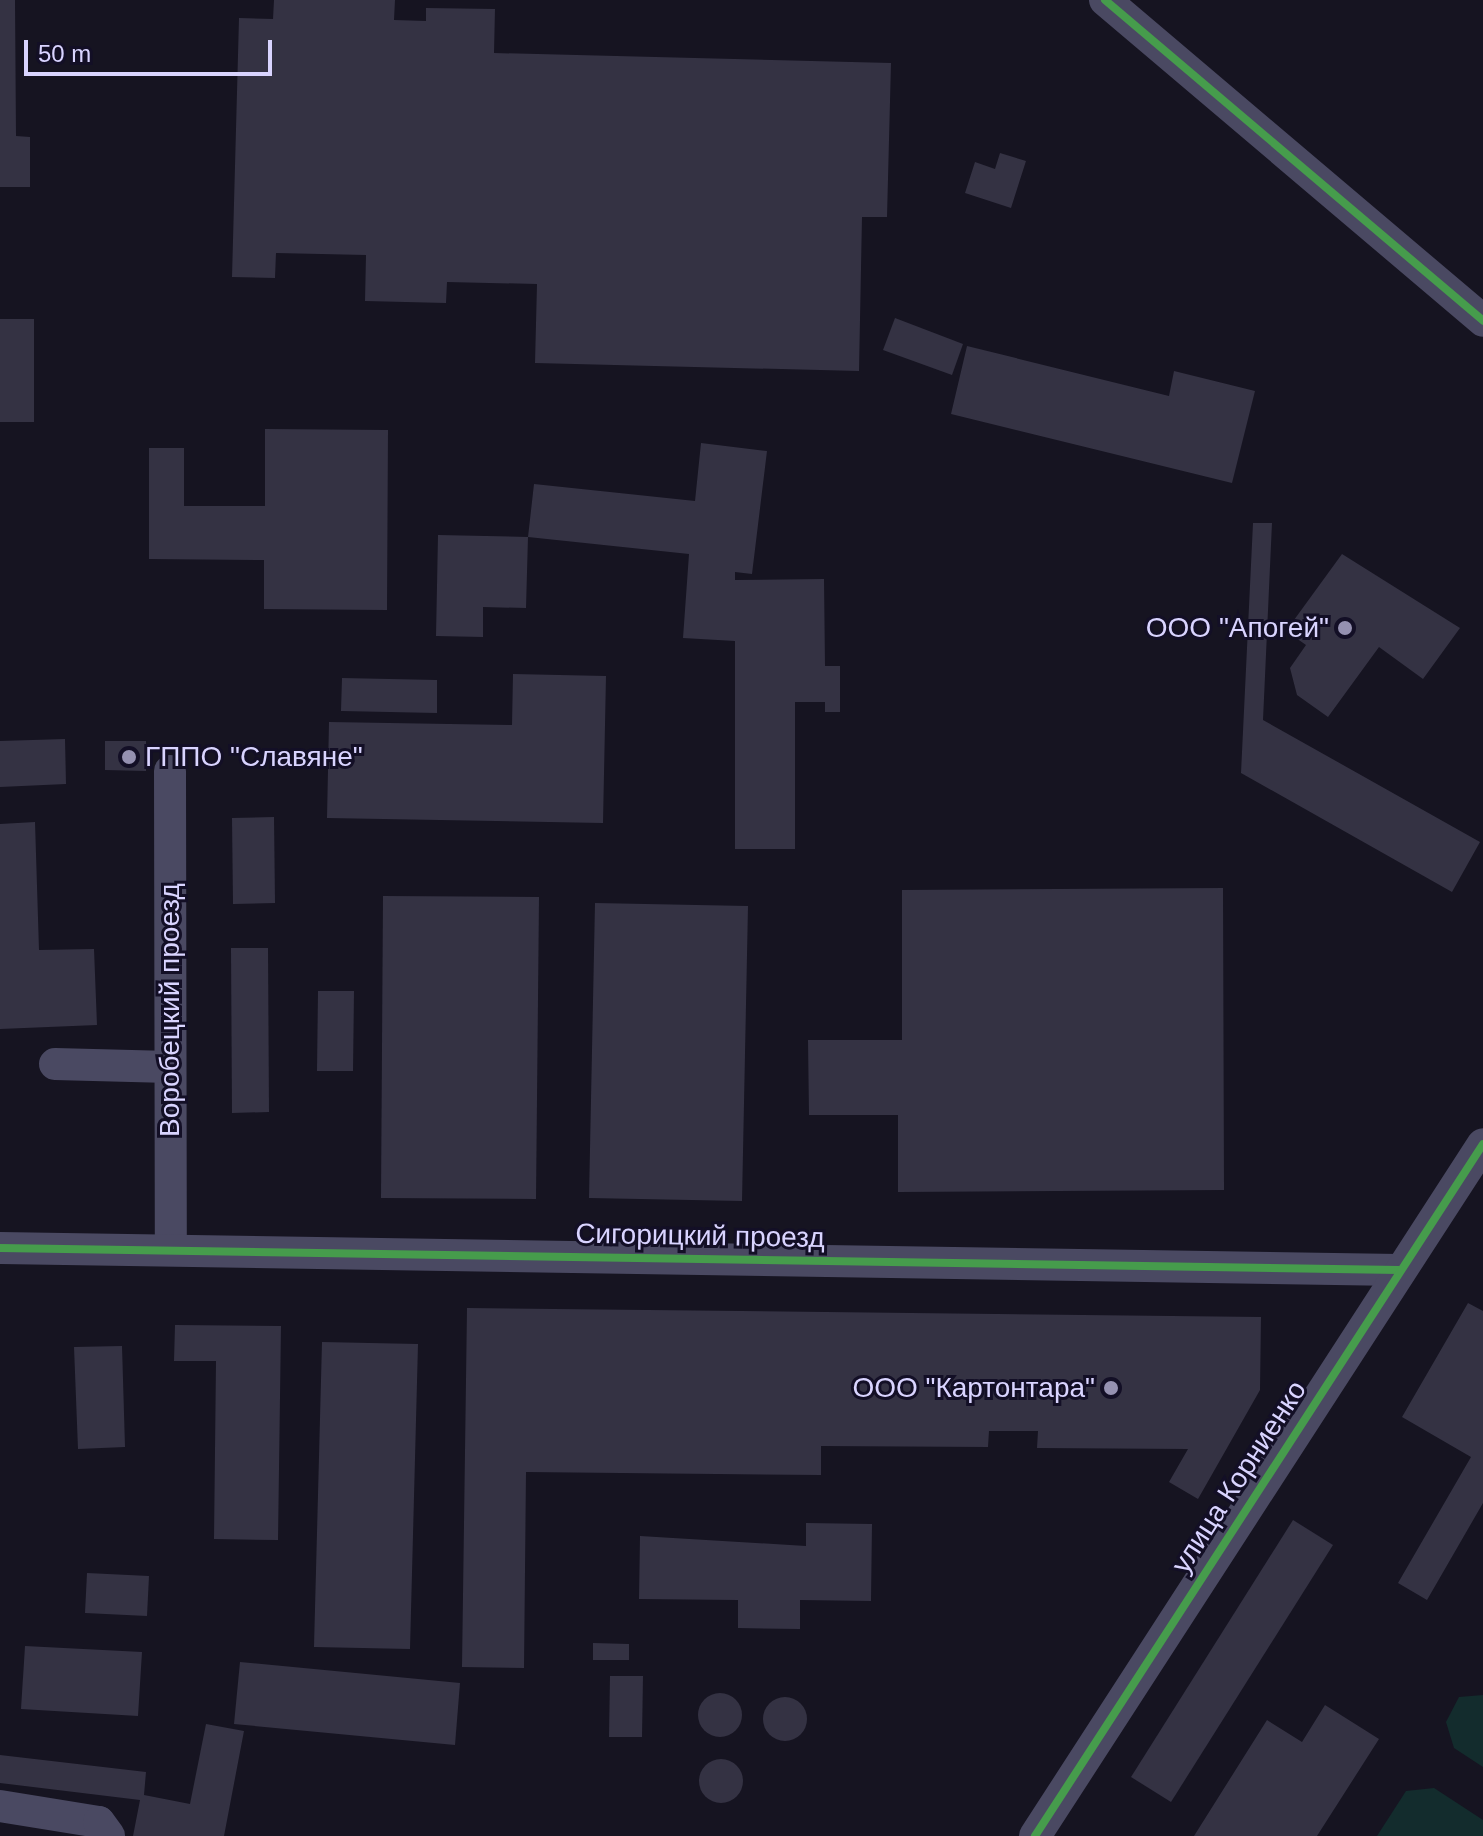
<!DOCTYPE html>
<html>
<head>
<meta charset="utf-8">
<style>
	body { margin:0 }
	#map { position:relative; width:1483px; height:1836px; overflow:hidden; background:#161421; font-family:Arial,sans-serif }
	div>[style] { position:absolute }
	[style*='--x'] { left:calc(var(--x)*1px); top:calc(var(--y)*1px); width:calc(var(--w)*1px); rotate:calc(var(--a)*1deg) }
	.green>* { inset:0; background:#132c2d }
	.building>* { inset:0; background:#343243 }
	.round { border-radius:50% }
	.minor>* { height:32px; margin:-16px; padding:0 16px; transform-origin:16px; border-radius:16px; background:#4a4962 }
	.cycleway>* { height:8px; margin:-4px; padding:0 4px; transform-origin:4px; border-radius:4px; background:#469c4c }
	.dots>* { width:22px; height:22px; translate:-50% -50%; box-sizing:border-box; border:4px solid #130f26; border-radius:50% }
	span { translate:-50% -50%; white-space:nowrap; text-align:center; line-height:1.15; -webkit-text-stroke:6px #130f26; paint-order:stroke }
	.poi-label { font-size:28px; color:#d9d4ff }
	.right { translate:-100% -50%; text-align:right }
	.left { translate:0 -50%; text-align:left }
	.street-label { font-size:28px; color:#d9d4ff }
	.scale { position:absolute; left:24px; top:40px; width:248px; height:36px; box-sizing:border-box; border:4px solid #d9d4ff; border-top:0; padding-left:10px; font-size:24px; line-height:28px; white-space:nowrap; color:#d9d4ff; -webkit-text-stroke:6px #130f26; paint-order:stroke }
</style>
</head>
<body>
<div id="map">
	<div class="green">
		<i style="clip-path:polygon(1483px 1695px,1483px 1767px,1454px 1748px,1446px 1722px,1459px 1697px)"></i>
		<i style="clip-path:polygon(1434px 1788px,1483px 1820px,1483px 1836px,1377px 1836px,1406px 1791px)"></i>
	</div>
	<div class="building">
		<i style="clip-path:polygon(0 0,15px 0,16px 136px,30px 137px,30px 187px,0 187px)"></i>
		<i style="clip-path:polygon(274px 0,395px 0,394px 20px,426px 21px,426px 8px,495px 9px,494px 53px,891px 63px,887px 217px,862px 217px,859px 371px,535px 363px,537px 284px,447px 282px,446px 303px,365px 301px,366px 255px,276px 253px,275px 278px,232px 277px,239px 18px,273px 19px)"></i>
		<i style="clip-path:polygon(1000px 153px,1026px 161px,1011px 208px,965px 193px,975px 162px,995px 169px)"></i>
		<i style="clip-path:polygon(895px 318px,963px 344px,952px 375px,883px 350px)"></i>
		<i style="clip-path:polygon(0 319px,34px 319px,34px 422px,0 422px)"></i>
		<i style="clip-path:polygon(967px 346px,1169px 396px,1174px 371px,1255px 391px,1232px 483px,951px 414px)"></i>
		<i style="clip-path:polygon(265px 429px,388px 430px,387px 610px,264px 609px,264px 560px,149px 559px,149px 448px,184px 448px,184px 506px,265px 506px)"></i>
		<i style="clip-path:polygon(701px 443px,767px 451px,752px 574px,735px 572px,735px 580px,824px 579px,825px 666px,840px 666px,840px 712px,825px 712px,825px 702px,795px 702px,795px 849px,735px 849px,735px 641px,683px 638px,689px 554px,528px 537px,534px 484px,695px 501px)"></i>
		<i style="clip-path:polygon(1253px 523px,1272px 523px,1263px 720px,1480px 842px,1452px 892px,1241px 773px)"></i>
		<i style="clip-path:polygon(438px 535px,528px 537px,526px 608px,483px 607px,483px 637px,436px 636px)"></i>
		<i style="clip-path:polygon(1342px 554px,1460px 628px,1423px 679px,1379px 647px,1328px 717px,1297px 695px,1290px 668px,1306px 645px,1286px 631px)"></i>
		<i style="clip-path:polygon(513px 674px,606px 676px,603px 823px,327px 818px,329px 722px,512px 725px)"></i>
		<i style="clip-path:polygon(342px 678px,437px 680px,437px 713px,341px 711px)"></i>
		<i style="clip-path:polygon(65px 739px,66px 784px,0 787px,0 741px)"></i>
		<i style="clip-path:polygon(105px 741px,146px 741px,146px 771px,105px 770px)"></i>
		<i style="clip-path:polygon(274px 817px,275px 903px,233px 904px,232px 818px)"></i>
		<i style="clip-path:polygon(35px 822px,39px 950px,94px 949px,97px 1025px,0 1029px,0 824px)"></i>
		<i style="clip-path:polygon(1223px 888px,1224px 1190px,898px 1192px,898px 1115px,809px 1115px,808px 1040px,902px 1040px,902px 890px)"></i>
		<i style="clip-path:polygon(383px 896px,539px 897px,536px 1199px,381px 1198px)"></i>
		<i style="clip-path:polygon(595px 903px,748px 906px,742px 1201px,589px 1198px)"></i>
		<i style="clip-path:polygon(231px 948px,268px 948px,269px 1112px,232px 1113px)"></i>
		<i style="clip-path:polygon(318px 991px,354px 991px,353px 1071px,317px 1071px)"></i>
		<i style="clip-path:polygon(1468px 1303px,1483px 1311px,1483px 1503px,1427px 1600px,1398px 1583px,1471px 1457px,1402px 1417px)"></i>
		<i style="clip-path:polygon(467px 1308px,1261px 1317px,1260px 1390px,1198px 1499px,1169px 1482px,1188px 1449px,1037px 1448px,1038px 1431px,989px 1431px,988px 1447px,821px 1446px,821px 1475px,526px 1472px,524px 1668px,462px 1667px)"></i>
		<i style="clip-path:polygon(175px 1325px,281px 1326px,278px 1540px,214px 1539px,216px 1361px,174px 1361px)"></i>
		<i style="clip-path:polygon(322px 1342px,418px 1344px,410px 1649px,314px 1647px)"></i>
		<i style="clip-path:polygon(122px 1346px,125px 1447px,78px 1449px,74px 1347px)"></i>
		<i style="clip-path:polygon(1293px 1520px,1333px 1545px,1171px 1802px,1131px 1777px)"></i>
		<i style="clip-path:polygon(806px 1523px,872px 1524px,871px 1601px,800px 1600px,800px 1629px,738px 1628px,738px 1600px,639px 1599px,640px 1536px,806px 1546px)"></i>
		<i style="clip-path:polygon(87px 1573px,149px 1576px,147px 1616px,85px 1613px)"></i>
		<i style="clip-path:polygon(593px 1643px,629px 1644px,629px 1660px,593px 1660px)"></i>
		<i style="clip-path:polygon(25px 1646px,142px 1652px,138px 1716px,21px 1709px)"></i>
		<i style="clip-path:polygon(240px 1662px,460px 1683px,455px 1745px,234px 1724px)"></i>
		<i style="clip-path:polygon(610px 1676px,643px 1676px,642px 1737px,609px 1737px)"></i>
		<i class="round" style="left:698px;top:1693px;width:44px;height:44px"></i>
		<i class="round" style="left:763px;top:1697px;width:44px;height:44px"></i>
		<i style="clip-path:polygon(1325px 1705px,1379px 1739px,1317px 1836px,1194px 1836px,1267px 1720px,1302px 1742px)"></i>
		<i style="clip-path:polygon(206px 1724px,244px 1731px,224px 1836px,133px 1836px,140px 1800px,0 1783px,0 1755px,146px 1772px,144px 1795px,190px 1804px)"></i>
		<i class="round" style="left:699px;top:1759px;width:44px;height:44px"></i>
	</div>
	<div class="minor">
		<i style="--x:1105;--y:0;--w:496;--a:40.3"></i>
		<i style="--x:170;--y:771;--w:478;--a:89.9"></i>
		<i style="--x:55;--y:1064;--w:115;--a:1.5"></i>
		<i style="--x:0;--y:1248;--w:1399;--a:0.9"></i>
		<i style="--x:0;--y:1806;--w:100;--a:9.2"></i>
		<i style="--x:99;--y:1822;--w:17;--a:54"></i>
		<i style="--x:1035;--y:1836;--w:824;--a:-57.08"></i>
	</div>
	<div class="cycleway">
		<i style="--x:1105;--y:0;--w:496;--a:40.3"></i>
		<i style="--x:0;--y:1248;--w:1399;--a:0.9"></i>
		<i style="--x:1035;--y:1836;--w:824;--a:-57.08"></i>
	</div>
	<div class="dots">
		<i style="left:1345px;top:628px;background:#9591b1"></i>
		<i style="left:129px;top:757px;background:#9591b1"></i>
		<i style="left:1111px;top:1388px;background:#9591b1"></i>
	</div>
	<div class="poi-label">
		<span class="right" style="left:1329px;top:628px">ООО "Апогей"</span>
		<span class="left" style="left:145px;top:757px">ГППО "Славяне"</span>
		<span class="right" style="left:1095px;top:1388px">ООО "Картонтара"</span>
	</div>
	<div class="street-label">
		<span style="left:170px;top:1010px;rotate:-90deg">Воробецкий проезд</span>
		<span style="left:700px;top:1236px;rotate:1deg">Сигорицкий проезд</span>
		<span style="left:1239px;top:1477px;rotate:-57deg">улица Корниенко</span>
	</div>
	<div class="scale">50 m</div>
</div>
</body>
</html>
